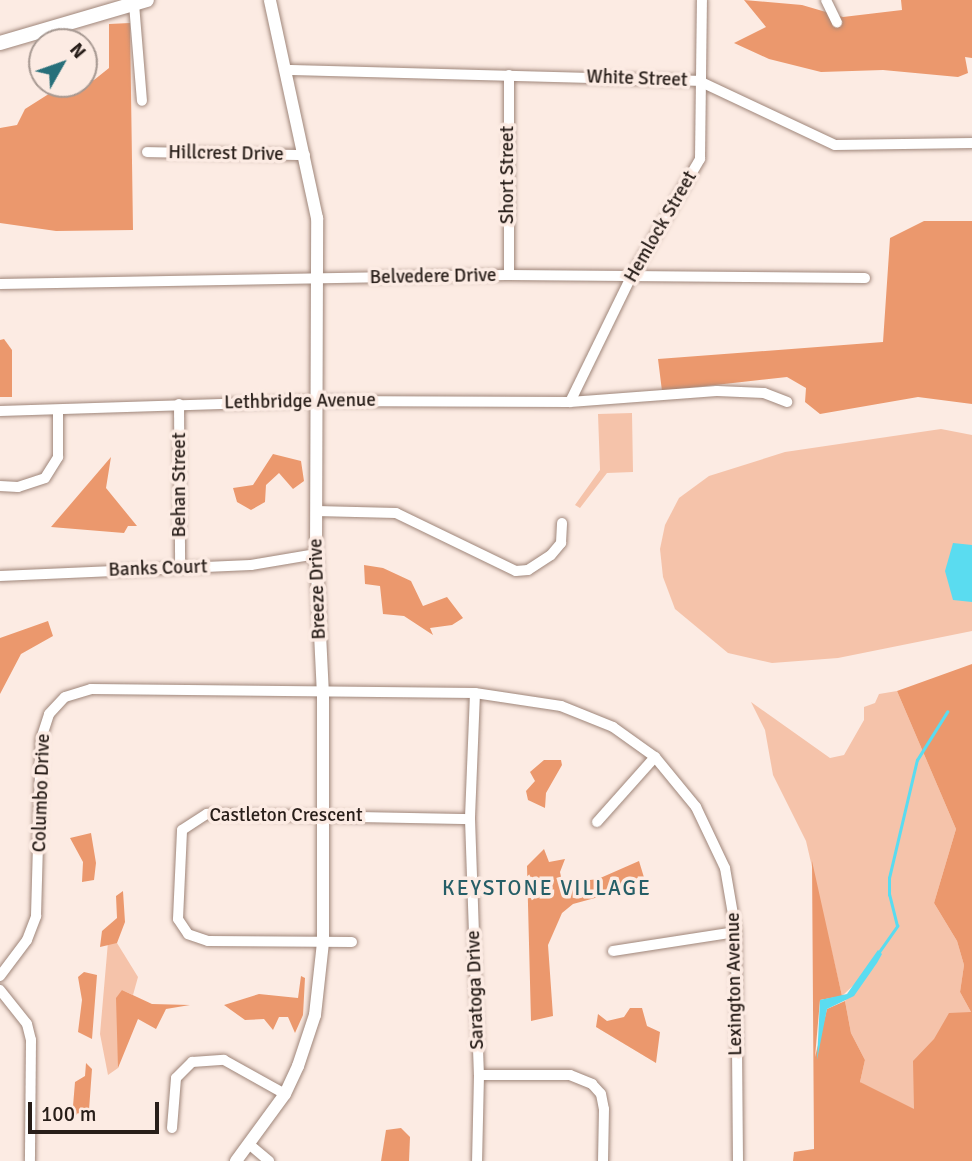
<!DOCTYPE html>
<html>
<head>
<meta charset="utf-8">
<style>
	body { margin:0 }
	#map { position:relative; width:972px; height:1161px; overflow:hidden; background:#fcebe3; font-family:Signika,sans-serif }
	div>[style] { position:absolute }
	[style*='--x'] { left:calc(var(--x)*1px); top:calc(var(--y)*1px); width:calc(var(--w)*1px); rotate:calc(var(--a)*1deg) }
	.green>* { inset:0; background:#f5c3aa }
	.forest>* { inset:0; background:#eb986d }
	.water>* { inset:0; background:#5adcf0 }
	.stream>* { height:2.5px; margin:-1.25px; padding:0 1.25px; transform-origin:1.25px; border-radius:1.25px; background:#5adcf0 }
	.roads { filter:drop-shadow(0 0 2px #9f867a) drop-shadow(0 0 2px #9f867a) }
	.minor>* { height:10px; margin:-5px; padding:0 5px; transform-origin:5px; border-radius:5px; background:#fff }
	.tertiary>* { height:12px; margin:-6px; padding:0 6px; transform-origin:6px; border-radius:6px; background:#fff }
	.secondary>* { height:14px; margin:-7px; padding:0 7px; transform-origin:7px; border-radius:7px; background:#fff }
	span { translate:-50% -50%; white-space:nowrap; text-align:center; line-height:1.15; -webkit-text-stroke:7px #fcebe3; paint-order:stroke }
	.street-label { font-size:19px; color:#281e19 }
	.neighbourhood-label { font-size:21px; color:#255e67; letter-spacing:2px }
	.north { position:absolute; left:28px; top:28px; width:70px; height:70px; box-sizing:border-box; background:#fcebe3; border:2px solid #a79992; border-radius:50%; rotate:50deg; font-size:19px; font-weight:700; line-height:28px; text-align:center; color:#281e19 }
	.north::after { content:''; display:block; margin:auto; width:24px; height:32px; background:#276f7a; clip-path:polygon(50% 0,100% 100%,50% 72%,0 100%) }
	.scale { position:absolute; left:28px; top:1102px; width:131px; height:32px; box-sizing:border-box; border:4px solid #281e19; border-top:0; padding-left:9px; font-size:21px; line-height:24px; white-space:nowrap; color:#281e19; -webkit-text-stroke:5px #fcebe3; paint-order:stroke }
</style>
</head>
<body>
<div id="map">
	<div class="green">
		<i style="clip-path:polygon(632px 413px,633px 472px,607px 473px,580px 508px,575px 505px,600px 470px,598px 414px)"></i>
		<i style="clip-path:polygon(941px 429px,972px 435px,972px 631px,838px 658px,772px 663px,728px 653px,675px 609px,663px 577px,660px 549px,665px 525px,679px 498px,709px 476px,785px 452px)"></i>
		<i style="clip-path:polygon(897px 691px,956px 829px,934px 903px,957px 941px,964px 965px,960px 992px,971px 1012px,972px 1161px,860px 1082px,865px 1060px,851px 1033px,845px 1001px,877px 963px,842px 996px,806px 841px,773px 775px,765px 730px,751px 702px,830px 758px,844px 755px,864px 720px,864px 707px,875px 703px,879px 694px)"></i>
		<i style="clip-path:polygon(108px 942px,117px 943px,138px 977px,133px 995px,122px 990px,118px 1068px,108px 1075px,100px 1034px)"></i>
	</div>
	<div class="forest">
		<i style="clip-path:polygon(744px 0,802px 5px,843px 17px,902px 10px,901px 0,972px 0,972px 58px,965px 57px,968px 73px,958px 77px,883px 70px,821px 72px,769px 59px,734px 43px,766px 27px)"></i>
		<i style="clip-path:polygon(130px 23px,133px 230px,56px 231px,0 223px,0 128px,17px 125px,25px 109px,55px 90px,94px 80px,109px 68px,109px 24px)"></i>
		<i style="clip-path:polygon(924px 221px,972px 221px,972px 404px,918px 397px,820px 414px,805px 402px,806px 388px,787px 377px,662px 391px,658px 359px,883px 342px,890px 238px)"></i>
		<i style="clip-path:polygon(4px 339px,12px 350px,12px 397px,0 397px,0 340px)"></i>
		<i style="clip-path:polygon(273px 454px,301px 461px,304px 481px,293px 489px,279px 473px,266px 485px,265px 502px,251px 510px,237px 502px,233px 488px,253px 485px)"></i>
		<i style="clip-path:polygon(111px 457px,106px 488px,137px 526px,128px 526px,124px 533px,51px 527px)"></i>
		<i style="clip-path:polygon(364px 565px,383px 568px,411px 581px,423px 606px,447px 597px,463px 618px,452px 625px,430px 628px,433px 635px,404px 616px,383px 614px,380px 586px,365px 584px)"></i>
		<i style="clip-path:polygon(48px 621px,53px 636px,21px 654px,0 694px,0 638px)"></i>
		<i style="clip-path:polygon(972px 664px,972px 1161px,793px 1161px,794px 1152px,814px 1149px,812px 861px,842px 996px,820px 1000px,815px 1057px,827px 1009px,845px 1001px,851px 1033px,865px 1060px,860px 1082px,914px 1109px,913px 1061px,934px 1039px,949px 1013px,971px 1012px,960px 992px,964px 965px,957px 941px,934px 903px,956px 829px,897px 691px)"></i>
		<i style="clip-path:polygon(544px 760px,561px 760px,562px 765px,546px 793px,545px 808px,528px 800px,526px 791px,535px 781px,530px 772px)"></i>
		<i style="clip-path:polygon(91px 833px,96px 863px,94px 880px,82px 882px,83px 862px,70px 838px)"></i>
		<i style="clip-path:polygon(544px 849px,549px 862px,565px 859px,560px 872px,565px 896px,574px 882px,598px 879px,639px 861px,646px 884px,573px 904px,562px 913px,548px 945px,553px 1016px,531px 1021px,527px 866px)"></i>
		<i style="clip-path:polygon(123px 891px,125px 922px,117px 943px,100px 947px,102px 931px,117px 918px,116px 896px)"></i>
		<i style="clip-path:polygon(84px 972px,97px 975px,92px 1039px,78px 1032px,82px 1000px,78px 977px)"></i>
		<i style="clip-path:polygon(301px 976px,305px 978px,303px 1015px,295px 1033px,288px 1017px,279px 1017px,273px 1030px,264px 1019px,245px 1020px,224px 1005px,259px 994px,298px 998px)"></i>
		<i style="clip-path:polygon(122px 990px,152px 1004px,190px 1005px,166px 1009px,156px 1029px,138px 1019px,118px 1068px,116px 998px)"></i>
		<i style="clip-path:polygon(630px 1008px,642px 1008px,647px 1026px,660px 1032px,656px 1063px,596px 1027px,598px 1014px,607px 1021px,624px 1017px)"></i>
		<i style="clip-path:polygon(86px 1063px,92px 1069px,89px 1110px,87px 1119px,78px 1113px,72px 1119px,66px 1110px,73px 1106px,75px 1082px,85px 1076px)"></i>
		<i style="clip-path:polygon(401px 1128px,410px 1137px,409px 1161px,381px 1161px,386px 1130px)"></i>
	</div>
	<div class="water">
		<i style="clip-path:polygon(953px 543px,972px 545px,972px 602px,953px 600px,945px 571px)"></i>
		<i style="clip-path:polygon(878px 950px,882px 954px,877px 963px,854px 996px,827px 1009px,817px 1060px,820px 1000px,847px 994px)"></i>
	</div>
	<div class="stream">
		<i style="--x:879;--y:952;--w:32;--a:-55"></i>
		<i style="--x:897;--y:926;--w:32;--a:-104"></i>
		<i style="--x:889;--y:895;--w:17;--a:-90"></i>
		<i style="--x:889;--y:878;--w:121;--a:-76.7"></i>
		<i style="--x:917;--y:760;--w:57;--a:-58"></i>
	</div>
	<div class="roads">
		<div class="minor">
			<i style="--x:826;--y:0;--w:25;--a:64"></i>
			<i style="--x:134;--y:4;--w:97;--a:85.3"></i>
			<i style="--x:287;--y:70;--w:412;--a:1.5"></i>
			<i style="--x:699;--y:81;--w:150;--a:25.2"></i>
			<i style="--x:835;--y:145;--w:137;--a:-0.8"></i>
			<i style="--x:509;--y:75;--w:200;--a:90"></i>
			<i style="--x:147;--y:152;--w:158;--a:1.1"></i>
			<i style="--x:0;--y:284;--w:509;--a:-1.01"></i>
			<i style="--x:509;--y:275;--w:356;--a:0.5"></i>
			<i style="--x:570;--y:402;--w:139;--a:-64"></i>
			<i style="--x:631;--y:277;--w:137;--a:-59.7"></i>
			<i style="--x:700;--y:159;--w:159;--a:-89.3"></i>
			<i style="--x:179;--y:404;--w:163;--a:89.6"></i>
			<i style="--x:0;--y:411;--w:316;--a:-1.8"></i>
			<i style="--x:316;--y:401;--w:254;--a:0.2"></i>
			<i style="--x:570;--y:402;--w:147;--a:-4.3"></i>
			<i style="--x:717;--y:391;--w:47;--a:2.4"></i>
			<i style="--x:764;--y:393;--w:25;--a:21"></i>
			<i style="--x:0;--y:486;--w:18;--a:3"></i>
			<i style="--x:18;--y:487;--w:28;--a:-18"></i>
			<i style="--x:45;--y:478;--w:25;--a:-58"></i>
			<i style="--x:58;--y:457;--w:47;--a:-90"></i>
			<i style="--x:316;--y:511;--w:80;--a:1.4"></i>
			<i style="--x:396;--y:513;--w:133;--a:25.8"></i>
			<i style="--x:516;--y:571;--w:12;--a:-5"></i>
			<i style="--x:528;--y:570;--w:27;--a:-33"></i>
			<i style="--x:551;--y:555;--w:16;--a:-50"></i>
			<i style="--x:561;--y:543;--w:20;--a:-87"></i>
			<i style="--x:0;--y:576;--w:251;--a:-2.5"></i>
			<i style="--x:251;--y:565;--w:66;--a:-9.6"></i>
			<i style="--x:475;--y:693;--w:126;--a:92.3"></i>
			<i style="--x:470;--y:819;--w:256;--a:88"></i>
			<i style="--x:479;--y:1075;--w:86;--a:91.3"></i>
			<i style="--x:597;--y:822;--w:87;--a:-48.3"></i>
			<i style="--x:352;--y:942;--w:144;--a:-179.6"></i>
			<i style="--x:208;--y:941;--w:21;--a:-161"></i>
			<i style="--x:188;--y:934;--w:18;--a:-124"></i>
			<i style="--x:178;--y:919;--w:89;--a:-87.4"></i>
			<i style="--x:182;--y:830;--w:30;--a:-33"></i>
			<i style="--x:207;--y:814;--w:263;--a:1.1"></i>
			<i style="--x:613;--y:951;--w:124;--a:-8.8"></i>
			<i style="--x:0;--y:976;--w:45;--a:-53.1"></i>
			<i style="--x:27;--y:940;--w:26;--a:-69"></i>
			<i style="--x:36;--y:916;--w:177;--a:-88.4"></i>
			<i style="--x:41;--y:739;--w:26;--a:-72"></i>
			<i style="--x:49;--y:714;--w:23;--a:-47"></i>
			<i style="--x:65;--y:697;--w:27;--a:-17"></i>
			<i style="--x:91;--y:689;--w:384;--a:0.6"></i>
			<i style="--x:475;--y:693;--w:87;--a:8.6"></i>
			<i style="--x:561;--y:706;--w:56;--a:22"></i>
			<i style="--x:613;--y:727;--w:52;--a:35.5"></i>
			<i style="--x:655;--y:757;--w:65;--a:50.6"></i>
			<i style="--x:696;--y:807;--w:68;--a:64.6"></i>
			<i style="--x:725;--y:868;--w:65;--a:80.2"></i>
			<i style="--x:736;--y:932;--w:229;--a:89.5"></i>
			<i style="--x:0;--y:990;--w:43;--a:51.5"></i>
			<i style="--x:27;--y:1024;--w:16;--a:76"></i>
			<i style="--x:31;--y:1040;--w:121;--a:90.5"></i>
			<i style="--x:479;--y:1075;--w:91;--a:0"></i>
			<i style="--x:570;--y:1075;--w:24;--a:22"></i>
			<i style="--x:592;--y:1084;--w:13;--a:48"></i>
			<i style="--x:601;--y:1094;--w:15;--a:79"></i>
			<i style="--x:604;--y:1109;--w:52;--a:91.1"></i>
			<i style="--x:172;--y:1128;--w:50;--a:-85.4"></i>
			<i style="--x:176;--y:1078;--w:23;--a:-45"></i>
			<i style="--x:192;--y:1062;--w:32;--a:-4"></i>
			<i style="--x:224;--y:1060;--w:70;--a:29.1"></i>
			<i style="--x:250;--y:1145;--w:25;--a:40"></i>
		</div>
		<div class="tertiary">
			<i style="--x:236;--y:1161;--w:83;--a:-53.8"></i>
			<i style="--x:285;--y:1094;--w:31;--a:-65"></i>
			<i style="--x:298;--y:1066;--w:54;--a:-71.6"></i>
			<i style="--x:315;--y:1015;--w:73;--a:-83.7"></i>
			<i style="--x:323;--y:942;--w:247;--a:-90"></i>
			<i style="--x:323;--y:695;--w:141;--a:-92.8"></i>
			<i style="--x:316;--y:554;--w:336;--a:-89.8"></i>
			<i style="--x:317;--y:218;--w:223;--a:-102.2"></i>
		</div>
		<div class="secondary">
			<i style="--x:0;--y:43;--w:153;--a:-16.3"></i>
		</div>
	</div>
	<div class="street-label">
		<span style="left:637px;top:79px;rotate:2deg">White Street</span>
		<span style="left:226px;top:154px;rotate:1deg">Hillcrest Drive</span>
		<span style="left:508px;top:175px;rotate:-90deg">Short Street</span>
		<span style="left:661px;top:227px;rotate:-60deg">Hemlock Street</span>
		<span style="left:433px;top:277px;rotate:-1deg">Belvedere Drive</span>
		<span style="left:300px;top:402px;rotate:-1deg">Lethbridge Avenue</span>
		<span style="left:180px;top:485px;rotate:-90deg">Behan Street</span>
		<span style="left:158px;top:569px;rotate:-2deg">Banks Court</span>
		<span style="left:318px;top:589px;rotate:-92deg">Breeze Drive</span>
		<span style="left:42px;top:793px;rotate:-88deg">Columbo Drive</span>
		<span style="left:286px;top:816px">Castleton Crescent</span>
		<span style="left:735px;top:984px;rotate:-91deg">Lexington Avenue</span>
		<span style="left:476px;top:990px;rotate:-92deg">Saratoga Drive</span>
	</div>
	<div class="neighbourhood-label">
		<span style="left:547px;top:888px">KEYSTONE VILLAGE</span>
	</div>
	<div class="north">N</div>
	<div class="scale">100 m</div>
</div>
</body>
</html>
